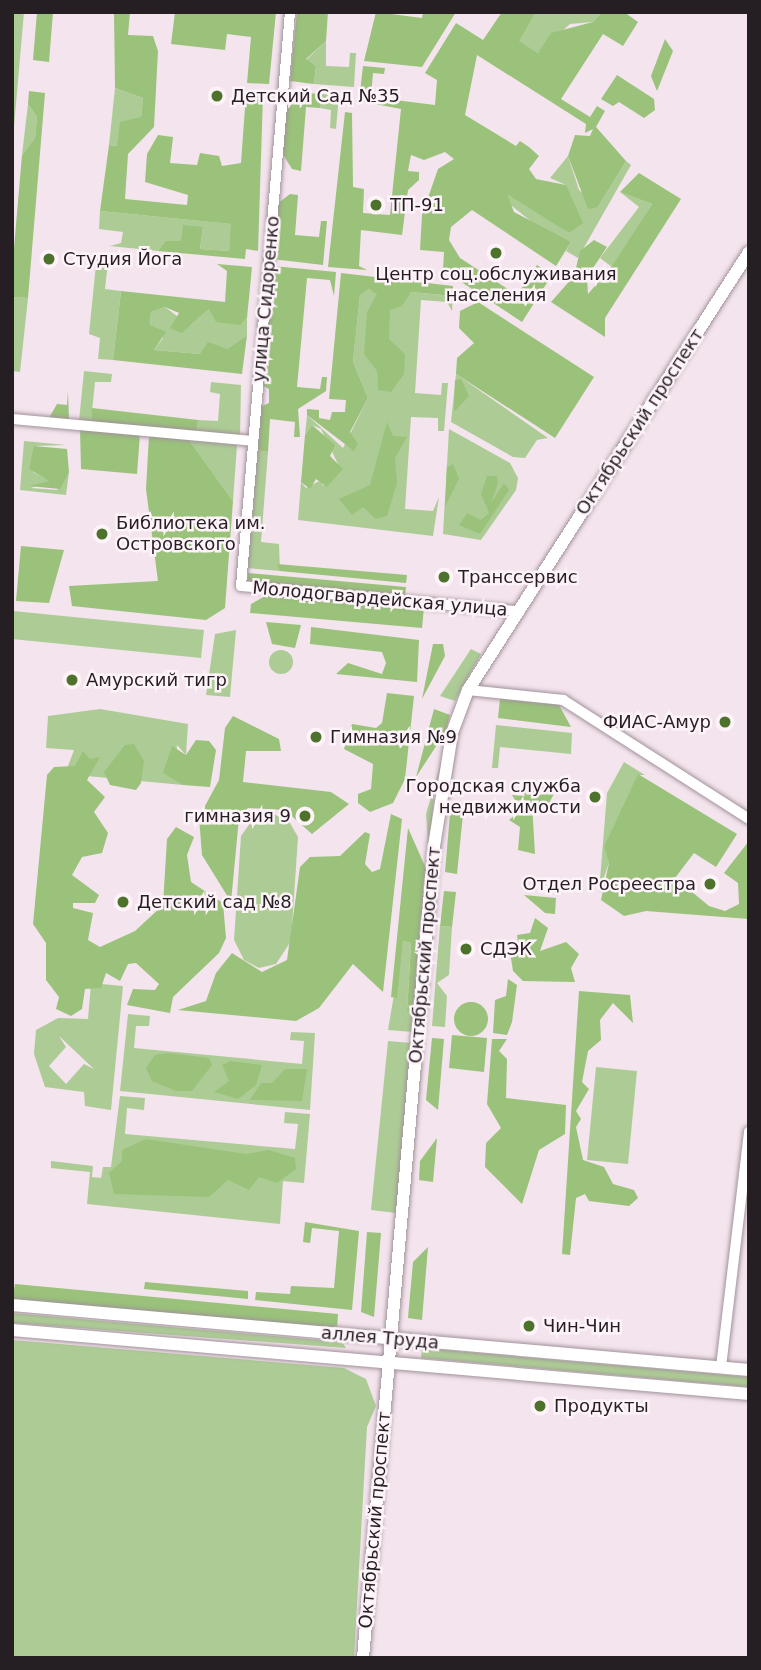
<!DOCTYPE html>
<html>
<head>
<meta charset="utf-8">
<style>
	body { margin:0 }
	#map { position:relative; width:761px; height:1670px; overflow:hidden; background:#f4e4ed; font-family:"DejaVu Sans",sans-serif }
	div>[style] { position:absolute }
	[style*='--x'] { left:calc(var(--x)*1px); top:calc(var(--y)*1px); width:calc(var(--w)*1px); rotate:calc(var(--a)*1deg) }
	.green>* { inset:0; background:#adcc95 }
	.round { border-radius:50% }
	.forest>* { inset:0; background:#9ac27a }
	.roads { filter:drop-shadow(0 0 2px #a1929b) drop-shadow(0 0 2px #a1929b) }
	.minor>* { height:10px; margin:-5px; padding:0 5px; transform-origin:5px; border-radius:5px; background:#fff }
	.tertiary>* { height:12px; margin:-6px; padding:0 6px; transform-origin:6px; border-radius:6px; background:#fff }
	.secondary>* { height:12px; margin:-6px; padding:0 6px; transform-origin:6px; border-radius:6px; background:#fff }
	.dots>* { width:19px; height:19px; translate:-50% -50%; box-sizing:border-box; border:4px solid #fdf3f9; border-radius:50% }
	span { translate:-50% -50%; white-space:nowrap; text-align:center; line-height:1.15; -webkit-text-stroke:5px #fdf3f9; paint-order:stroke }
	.poi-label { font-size:18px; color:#251f23 }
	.left { translate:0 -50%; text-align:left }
	.right { translate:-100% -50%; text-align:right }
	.street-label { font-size:18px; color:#251f23 }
	.frame { position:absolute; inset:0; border:14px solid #251f23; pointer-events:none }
</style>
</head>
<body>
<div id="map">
	<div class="green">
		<i style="clip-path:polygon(12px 12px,24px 12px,12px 150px)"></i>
		<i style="clip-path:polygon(536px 12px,602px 12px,593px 22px,570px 24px,538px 53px,518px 41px)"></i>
		<i style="clip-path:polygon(326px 41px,326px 66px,349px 67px,350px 53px,356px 53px,354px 87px,314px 84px,316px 66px,306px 60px)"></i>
		<i style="clip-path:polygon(115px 88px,143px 98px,141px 117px,117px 146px,109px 145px)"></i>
		<i style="clip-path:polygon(321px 94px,339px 95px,336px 129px,330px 128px,331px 110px,320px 108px)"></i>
		<i style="clip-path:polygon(28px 104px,37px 117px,35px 138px,22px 155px)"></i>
		<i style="clip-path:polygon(568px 156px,579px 190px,598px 207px,626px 161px,631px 165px,578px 258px,566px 251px,571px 242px,543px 231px,507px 202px,507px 193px,521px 199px,569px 233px,566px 185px,550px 178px)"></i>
		<i style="clip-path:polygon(620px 192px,652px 204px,612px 267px,600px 258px,639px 207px)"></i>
		<i style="clip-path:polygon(100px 211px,232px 224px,229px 251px,200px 249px,203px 227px,182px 241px,165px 241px,158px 251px,110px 246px,121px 243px,123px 232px,99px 229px)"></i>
		<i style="clip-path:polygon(97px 254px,121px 256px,120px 262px,108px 262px,105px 289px,121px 291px,113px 360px,98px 359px,100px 338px,89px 334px)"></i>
		<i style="clip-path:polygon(369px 289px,377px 293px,378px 390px,390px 310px,411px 292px,453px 296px,452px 311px,447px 302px,421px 300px,415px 393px,441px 395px,442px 383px,448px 383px,444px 431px,438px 431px,438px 418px,411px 417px,405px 509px,433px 511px,439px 497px,433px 536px,298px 520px,301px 482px,306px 488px,321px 480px,323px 486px,338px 464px,321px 429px,312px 425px,305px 435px,307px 415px,343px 448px,368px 398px,353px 362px,360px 295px)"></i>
		<i style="clip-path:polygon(12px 297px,28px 298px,20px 372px,12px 371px)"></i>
		<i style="clip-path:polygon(165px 307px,190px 326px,210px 308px,239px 325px,247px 318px,247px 335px,227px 349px,200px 354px,154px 350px,163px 338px,150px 325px,151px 312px)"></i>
		<i style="clip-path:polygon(84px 371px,112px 374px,111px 382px,95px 382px,91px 422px,79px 421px)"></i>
		<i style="clip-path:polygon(456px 374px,548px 438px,537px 440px,525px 458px,513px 457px,451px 422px)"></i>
		<i style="clip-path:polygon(211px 382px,241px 385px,240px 437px,197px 432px,198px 420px,218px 421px,220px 394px,210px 392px)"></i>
		<i style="clip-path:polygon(449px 429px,510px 463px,518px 478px,516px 490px,481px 540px,443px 534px)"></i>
		<i style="clip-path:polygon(189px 440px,237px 445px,233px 501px)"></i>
		<i style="clip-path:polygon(24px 441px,66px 445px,35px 446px,33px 472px,50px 481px,31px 488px,57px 490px,69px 472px,66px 495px,20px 490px)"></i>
		<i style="clip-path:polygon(256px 450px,268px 452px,261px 542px,279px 544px,280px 571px,247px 568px)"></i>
		<i style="clip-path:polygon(13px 611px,204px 630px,201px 658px,12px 639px)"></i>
		<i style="clip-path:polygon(236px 630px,230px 697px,206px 695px,215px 634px)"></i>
		<i style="clip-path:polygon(471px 649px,481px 654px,455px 701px,440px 696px)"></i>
		<i class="round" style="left:269px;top:650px;width:24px;height:24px"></i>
		<i style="clip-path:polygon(100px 709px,188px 724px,186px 755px,177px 745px,175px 776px,183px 785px,65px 774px,74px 750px,46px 748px,48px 716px)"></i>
		<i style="clip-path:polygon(496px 725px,572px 733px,571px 754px,500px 747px,498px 768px,492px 768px)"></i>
		<i style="clip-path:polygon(443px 756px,434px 794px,429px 856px,426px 814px)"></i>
		<i style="clip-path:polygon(624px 762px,645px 775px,638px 775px,607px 840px,609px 863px,599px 892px,607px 793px)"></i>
		<i style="clip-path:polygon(272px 813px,290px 823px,298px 837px,291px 941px,276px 964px,259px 968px,244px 960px,234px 940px,241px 836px,253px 819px)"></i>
		<i style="clip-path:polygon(440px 926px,452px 927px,449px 975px,437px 983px,447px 996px,445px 1027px,432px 1026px)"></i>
		<i style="clip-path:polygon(403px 941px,411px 943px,407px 1012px,415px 1014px,413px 1032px,388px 1030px)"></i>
		<i style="clip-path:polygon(evenodd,91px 983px,123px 986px,111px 1110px,85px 1106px,84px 1092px,45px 1087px,34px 1054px,36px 1030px,58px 1018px,88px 1019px,91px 983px,59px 1036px,94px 1069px,84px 1064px,66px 1084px,49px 1066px,66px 1047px,59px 1036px)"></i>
		<i style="clip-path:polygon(128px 1014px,150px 1016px,149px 1026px,136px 1026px,134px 1048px,302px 1064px,304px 1041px,290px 1040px,291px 1032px,315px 1033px,310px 1110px,120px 1091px)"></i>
		<i style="clip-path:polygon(388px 1041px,412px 1043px,396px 1213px,371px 1210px)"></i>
		<i style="clip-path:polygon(596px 1067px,637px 1071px,628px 1164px,587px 1160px)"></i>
		<i style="clip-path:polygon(120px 1096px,145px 1098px,144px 1110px,127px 1108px,125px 1134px,295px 1149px,298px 1124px,284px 1123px,285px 1112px,310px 1114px,304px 1183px,283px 1181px,280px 1224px,87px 1204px,90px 1172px,51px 1168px,51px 1161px,93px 1166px,92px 1177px,101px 1178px,103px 1167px,111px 1167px)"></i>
		<i style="clip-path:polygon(12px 1313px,342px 1342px,346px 1348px,12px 1323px)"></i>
		<i style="clip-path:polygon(12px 1340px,344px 1368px,366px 1379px,376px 1406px,367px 1427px,354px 1658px,12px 1658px)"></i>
		<i style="clip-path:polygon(422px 1348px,749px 1377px,749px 1387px,421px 1358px)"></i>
	</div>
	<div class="forest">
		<i style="clip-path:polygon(37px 12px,53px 12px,49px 62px,33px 60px)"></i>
		<i style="clip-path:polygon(114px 12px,130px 12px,128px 35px,153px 36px,158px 51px,154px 127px,128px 154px,125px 199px,187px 205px,188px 195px,145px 182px,147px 154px,158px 135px,173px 137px,170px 163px,197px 165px,200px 153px,219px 156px,222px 166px,241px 163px,246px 94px,263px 95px,258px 251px,246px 249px,245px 259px,158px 251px,165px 241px,181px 241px,183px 225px,203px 227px,200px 249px,229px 251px,231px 224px,100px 211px,109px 145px,117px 146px,120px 122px,141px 117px,143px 98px,115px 88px)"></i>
		<i style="clip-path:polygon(175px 12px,276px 12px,269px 84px,247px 83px,251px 37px,227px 34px,225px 50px,171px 44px)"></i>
		<i style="clip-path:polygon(297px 12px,328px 12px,326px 41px,306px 59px,316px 66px,314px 84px,290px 81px)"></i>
		<i style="clip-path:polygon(376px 12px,422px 18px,423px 12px,456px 12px,422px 67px,364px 61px)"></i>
		<i style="clip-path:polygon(502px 12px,536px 12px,519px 41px,538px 53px,551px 33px,593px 22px,602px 12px,624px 12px,638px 22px,623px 46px,603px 34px,561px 99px,590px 117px,597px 106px,605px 111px,596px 127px,626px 161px,598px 207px,588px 209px,568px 156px,575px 135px,590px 136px,593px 129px,585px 133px,586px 124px,477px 55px,465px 115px,516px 146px,520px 141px,529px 147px,539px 156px,529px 169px,536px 179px,566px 185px,583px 223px,569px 233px,507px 194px,514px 212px,571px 242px,556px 266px,472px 210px,451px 227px,449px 240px,460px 258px,517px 295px,537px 265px,552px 275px,522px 322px,443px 270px,444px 252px,420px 250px,422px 215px,438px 169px,454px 159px,445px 152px,424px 160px,411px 155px,408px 171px,419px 172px,419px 180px,408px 190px,402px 235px,361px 230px,359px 266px,367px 270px,328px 267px,345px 112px,352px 113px,353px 187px,364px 189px,363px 213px,390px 215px,401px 109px,359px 101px,363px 66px,385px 68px,384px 74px,373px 73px,371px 97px,435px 105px,437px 80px,425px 73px,456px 23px,483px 40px)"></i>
		<i style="clip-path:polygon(665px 39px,673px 51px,657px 91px,651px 76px)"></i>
		<i style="clip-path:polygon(617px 75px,654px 99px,655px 110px,644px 118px,619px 102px,613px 106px,601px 99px)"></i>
		<i style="clip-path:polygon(29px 91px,45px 93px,28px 298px,12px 297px,12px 271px,22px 155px,35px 138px,37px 117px,28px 104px)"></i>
		<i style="clip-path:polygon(294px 92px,321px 94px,320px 108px,306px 107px,301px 171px,292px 169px,282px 153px,286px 102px,294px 101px)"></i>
		<i style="clip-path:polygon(639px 173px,681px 199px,605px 318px,605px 337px,551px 302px,574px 276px,580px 251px,594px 240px,607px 247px,587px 277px,588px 294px,612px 266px,652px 204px,620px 192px)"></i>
		<i style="clip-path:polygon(290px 194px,298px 195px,295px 235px,319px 237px,321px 221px,327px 221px,323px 265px,272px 259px,277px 204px)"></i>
		<i style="clip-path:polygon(217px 264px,252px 267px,247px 318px,240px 325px,216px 322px,209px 309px,182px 333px,170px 328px,179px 313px,165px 307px,151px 312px,150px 325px,166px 332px,154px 350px,200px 354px,208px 342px,227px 349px,247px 335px,242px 374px,113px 360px,121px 291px,225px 302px,227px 271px)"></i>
		<i style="clip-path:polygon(273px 266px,336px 272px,334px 296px,330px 280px,307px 278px,297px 387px,320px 389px,322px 377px,327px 377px,326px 391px,298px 409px,300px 437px,294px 437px,295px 422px,270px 419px,268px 452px,256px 450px,260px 407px,269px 403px,269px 389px,262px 385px)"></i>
		<i style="clip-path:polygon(341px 273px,453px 286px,453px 296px,411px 292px,402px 306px,390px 310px,389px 339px,405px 354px,404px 374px,391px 392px,378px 390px,377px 371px,364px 354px,367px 312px,377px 294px,369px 289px,360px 295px,353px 362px,368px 398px,350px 432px,358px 444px,354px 451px,307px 415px,307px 409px,319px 410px,319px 418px,330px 420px,332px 412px,345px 412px,346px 400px,329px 399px)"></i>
		<i style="clip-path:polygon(478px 302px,594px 377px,555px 438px,456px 374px,457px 358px,474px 343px,459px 328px,460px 311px)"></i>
		<i style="clip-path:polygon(461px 379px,469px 396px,454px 412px,455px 380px)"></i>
		<i style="clip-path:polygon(68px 391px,69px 420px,49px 418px,57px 404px,67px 405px)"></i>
		<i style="clip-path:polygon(92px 408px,198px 420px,197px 432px,91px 422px)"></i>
		<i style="clip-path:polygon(387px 422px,393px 436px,407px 437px,395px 458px,397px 483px,387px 516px,376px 519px,363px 507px,352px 515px,339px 499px,370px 485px)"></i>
		<i style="clip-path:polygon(312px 425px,335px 445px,330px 456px,343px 469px,327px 487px,316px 479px,310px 489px,301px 482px,305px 435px)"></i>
		<i style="clip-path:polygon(80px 429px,140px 434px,137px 474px,81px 469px)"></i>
		<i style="clip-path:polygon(149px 436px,189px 440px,233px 501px,225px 608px,206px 620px,72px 606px,69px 586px,158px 581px,146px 489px)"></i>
		<i style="clip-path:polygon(34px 446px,67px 449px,69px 472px,60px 489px,29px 486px,49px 481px,29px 469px)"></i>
		<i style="clip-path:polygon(453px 464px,459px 479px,445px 507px,447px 467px)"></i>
		<i style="clip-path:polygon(487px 476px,497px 476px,498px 483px,491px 503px,504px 483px,509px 490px,480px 534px,459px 525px,467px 513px,481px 520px,489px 513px,481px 494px)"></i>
		<i style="clip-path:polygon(21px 546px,64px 550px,49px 603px,16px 601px)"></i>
		<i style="clip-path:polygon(277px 564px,407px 575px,406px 583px,280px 571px)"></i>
		<i style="clip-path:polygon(248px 573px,406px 587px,405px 595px,247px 582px)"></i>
		<i style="clip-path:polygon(271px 593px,424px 607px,422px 628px,250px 613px,251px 604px)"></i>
		<i style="clip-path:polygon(266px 622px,301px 625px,295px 648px,272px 644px)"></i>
		<i style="clip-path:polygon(311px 627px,419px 640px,417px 682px,336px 674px,348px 663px,382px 674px,386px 663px,382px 652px,310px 644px)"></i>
		<i style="clip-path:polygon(433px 644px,443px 644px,445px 656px,422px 699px)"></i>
		<i style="clip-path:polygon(387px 693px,414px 696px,405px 779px,393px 803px,370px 812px,358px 803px,358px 794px,371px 789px,373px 764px,344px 749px,352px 724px,376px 728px,382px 723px)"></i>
		<i style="clip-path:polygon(500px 699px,559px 705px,571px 727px,498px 718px)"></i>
		<i style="clip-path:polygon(434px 709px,450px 715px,446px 731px,416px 777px)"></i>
		<i style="clip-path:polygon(233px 716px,279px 739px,281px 751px,246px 751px,243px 782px,331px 792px,349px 804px,312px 834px,285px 810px,248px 808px,239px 818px,231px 902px,202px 855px,199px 817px,219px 780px,225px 728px)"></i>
		<i style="clip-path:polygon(196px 740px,209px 741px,216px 750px,210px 787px,183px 785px,163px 773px,172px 746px,186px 755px)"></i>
		<i style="clip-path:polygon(134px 744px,144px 761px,141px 783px,136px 790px,110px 785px,104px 772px,125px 745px)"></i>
		<i style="clip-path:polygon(83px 751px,90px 759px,100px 757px,87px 780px,105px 797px,94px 812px,108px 833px,102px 853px,82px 857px,72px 875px,99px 895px,95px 903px,73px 903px,73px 908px,93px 913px,88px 940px,100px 947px,135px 931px,163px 905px,167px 839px,176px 827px,194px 837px,187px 855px,191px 882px,223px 903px,226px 938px,219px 953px,173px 997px,170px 1013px,127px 1005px,133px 989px,155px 990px,159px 984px,136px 963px,128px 964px,120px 981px,106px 973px,101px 988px,85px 989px,82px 1009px,71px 1016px,56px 1009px,59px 997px,46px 980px,46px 943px,33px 924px,47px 775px,54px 767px,75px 766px)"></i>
		<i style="clip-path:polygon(638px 774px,737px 834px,716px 867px,694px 853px,675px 878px,709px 906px,725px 911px,739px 904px,738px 883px,724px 873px,749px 841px,749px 919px,646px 911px,624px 916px,601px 900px,609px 863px,604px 846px)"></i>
		<i style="clip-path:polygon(518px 781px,556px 790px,547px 807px,532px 804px,535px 854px,518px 850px,520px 827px,509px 820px,521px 810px,512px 795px,525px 796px)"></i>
		<i style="clip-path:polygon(451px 802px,464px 804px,457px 874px,445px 872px)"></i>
		<i style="clip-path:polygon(391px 814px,402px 819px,383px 992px,353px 964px,319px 1008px,296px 1021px,178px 1010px,206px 1001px,216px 973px,232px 953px,262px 972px,287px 960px,300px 867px,310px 857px,340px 856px,365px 832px,370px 834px,365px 864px,372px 872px,380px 869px)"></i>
		<i style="clip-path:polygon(408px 828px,428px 873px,415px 1014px,407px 1012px,411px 943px,403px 941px,397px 998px,391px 997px)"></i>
		<i style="clip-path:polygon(444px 891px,456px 892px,452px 927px,440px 926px)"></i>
		<i style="clip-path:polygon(524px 895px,556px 898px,555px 914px,545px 913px)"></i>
		<i style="clip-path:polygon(535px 918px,548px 928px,540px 951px,566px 942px,579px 954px,571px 968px,575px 982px,523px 981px,513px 971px,510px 952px,519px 952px,517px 935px,530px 933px)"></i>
		<i style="clip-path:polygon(508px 979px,517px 985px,512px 1022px,507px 1035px,493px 1033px,495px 1000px,506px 996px)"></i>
		<i style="clip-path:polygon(579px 991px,630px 995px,633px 1023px,613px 1003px,600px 1020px,601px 1040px,588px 1051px,582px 1082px,589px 1089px,576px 1111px,581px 1119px,576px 1127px,583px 1160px,604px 1167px,613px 1184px,634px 1190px,638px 1198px,629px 1206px,589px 1201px,585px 1194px,576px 1198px,570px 1255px,562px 1254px)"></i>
		<i class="round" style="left:454px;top:1002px;width:34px;height:34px"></i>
		<i style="clip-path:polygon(452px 1035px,487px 1038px,484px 1072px,449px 1068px)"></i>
		<i style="clip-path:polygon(432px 1038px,444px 1039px,438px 1110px,426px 1100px)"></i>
		<i style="clip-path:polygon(492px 1039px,507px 1039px,499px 1051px,507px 1059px,506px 1098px,566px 1105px,565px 1134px,539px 1150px,522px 1204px,485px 1167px,486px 1143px,501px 1128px,487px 1104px)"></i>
		<i style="clip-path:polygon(168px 1053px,209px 1058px,212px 1065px,192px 1091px,176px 1091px,152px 1081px,146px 1068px,155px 1055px)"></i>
		<i style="clip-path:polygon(230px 1061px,262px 1065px,256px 1085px,238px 1099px,214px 1092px,229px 1081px,222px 1065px)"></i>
		<i style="clip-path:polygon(285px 1069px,307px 1069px,302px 1101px,250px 1100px,261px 1083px,272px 1083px)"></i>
		<i style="clip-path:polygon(437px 1138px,433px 1182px,419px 1180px,420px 1161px)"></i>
		<i style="clip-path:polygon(146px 1139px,246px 1154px,269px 1150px,295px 1158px,296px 1169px,277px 1183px,259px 1177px,249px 1190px,228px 1180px,209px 1197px,114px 1194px,109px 1173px,122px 1161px,122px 1150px)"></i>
		<i style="clip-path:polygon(305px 1222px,359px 1231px,352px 1310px,255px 1300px,256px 1292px,290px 1294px,291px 1286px,334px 1288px,339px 1231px,312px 1228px,310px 1243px,303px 1242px)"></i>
		<i style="clip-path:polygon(367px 1232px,381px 1233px,374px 1317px,361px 1312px)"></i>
		<i style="clip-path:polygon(428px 1247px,422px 1320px,408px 1318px,413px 1262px)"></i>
		<i style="clip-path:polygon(145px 1282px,248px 1291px,248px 1299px,144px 1289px)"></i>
		<i style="clip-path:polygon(15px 1284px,338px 1314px,337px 1330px,12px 1302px)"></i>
	</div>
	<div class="roads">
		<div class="minor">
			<i style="--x:290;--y:12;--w:576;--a:94.88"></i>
			<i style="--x:241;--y:586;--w:278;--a:5.2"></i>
			<i style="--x:12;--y:419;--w:242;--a:5.2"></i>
			<i style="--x:468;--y:690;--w:96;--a:6"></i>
			<i style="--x:563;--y:700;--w:221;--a:32.6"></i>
			<i style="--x:721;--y:1367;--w:237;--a:-83.2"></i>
		</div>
		<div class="tertiary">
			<i style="--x:363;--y:1658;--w:815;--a:-85"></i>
			<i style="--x:434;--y:846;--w:114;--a:-80.9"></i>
			<i style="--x:452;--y:733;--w:46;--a:-69.6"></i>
			<i style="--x:468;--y:690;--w:520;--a:-57.32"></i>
		</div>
		<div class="secondary">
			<i style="--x:12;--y:1305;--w:740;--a:5.04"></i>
			<i style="--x:12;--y:1330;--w:740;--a:4.96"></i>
		</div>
	</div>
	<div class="dots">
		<i style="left:217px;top:96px;background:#4d722b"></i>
		<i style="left:376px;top:205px;background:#4d722b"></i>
		<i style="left:496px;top:253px;background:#4d722b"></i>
		<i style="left:49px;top:259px;background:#4d722b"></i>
		<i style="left:102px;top:534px;background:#4d722b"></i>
		<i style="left:444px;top:577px;background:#4d722b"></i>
		<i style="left:72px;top:680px;background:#4d722b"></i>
		<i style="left:725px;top:722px;background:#4d722b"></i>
		<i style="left:316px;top:737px;background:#4d722b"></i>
		<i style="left:595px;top:797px;background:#4d722b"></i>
		<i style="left:305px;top:816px;background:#4d722b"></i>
		<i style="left:710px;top:884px;background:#4d722b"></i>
		<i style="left:123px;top:902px;background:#4d722b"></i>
		<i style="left:466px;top:949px;background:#4d722b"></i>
		<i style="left:529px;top:1326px;background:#4d722b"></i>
		<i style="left:540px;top:1406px;background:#4d722b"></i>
	</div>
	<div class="poi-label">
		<span class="left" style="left:231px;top:96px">Детский Сад №35</span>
		<span class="left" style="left:390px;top:205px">ТП-91</span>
		<span class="left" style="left:63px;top:259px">Студия Йога</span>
		<span style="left:496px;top:285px">Центр соц.обслуживания<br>населения</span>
		<span class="left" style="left:116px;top:534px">Библиотека им.<br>Островского</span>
		<span class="left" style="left:458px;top:577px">Транссервис</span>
		<span class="left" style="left:86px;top:680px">Амурский тигр</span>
		<span class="right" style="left:711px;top:722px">ФИАС-Амур</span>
		<span class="left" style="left:330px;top:737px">Гимназия №9</span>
		<span class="right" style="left:581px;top:797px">Городская служба<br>недвижимости</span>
		<span class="right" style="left:291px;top:816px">гимназия 9</span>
		<span class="right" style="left:696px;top:884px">Отдел Росреестра</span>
		<span class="left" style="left:137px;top:902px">Детский сад №8</span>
		<span class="left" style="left:480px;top:949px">СДЭК</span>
		<span class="left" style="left:543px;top:1326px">Чин-Чин</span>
		<span class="left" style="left:554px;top:1406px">Продукты</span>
	</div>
	<div class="street-label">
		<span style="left:266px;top:299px;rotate:-85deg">улица Сидоренко</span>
		<span style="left:640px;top:422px;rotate:-57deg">Октябрьский проспект</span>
		<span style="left:380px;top:599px;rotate:5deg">Молодогвардейская улица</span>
		<span style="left:425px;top:955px;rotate:-85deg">Октябрьский проспект</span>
		<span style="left:380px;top:1338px;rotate:5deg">аллея Труда</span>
		<span style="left:375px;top:1520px;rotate:-85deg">Октябрьский проспект</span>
	</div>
	<div class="frame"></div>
</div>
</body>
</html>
